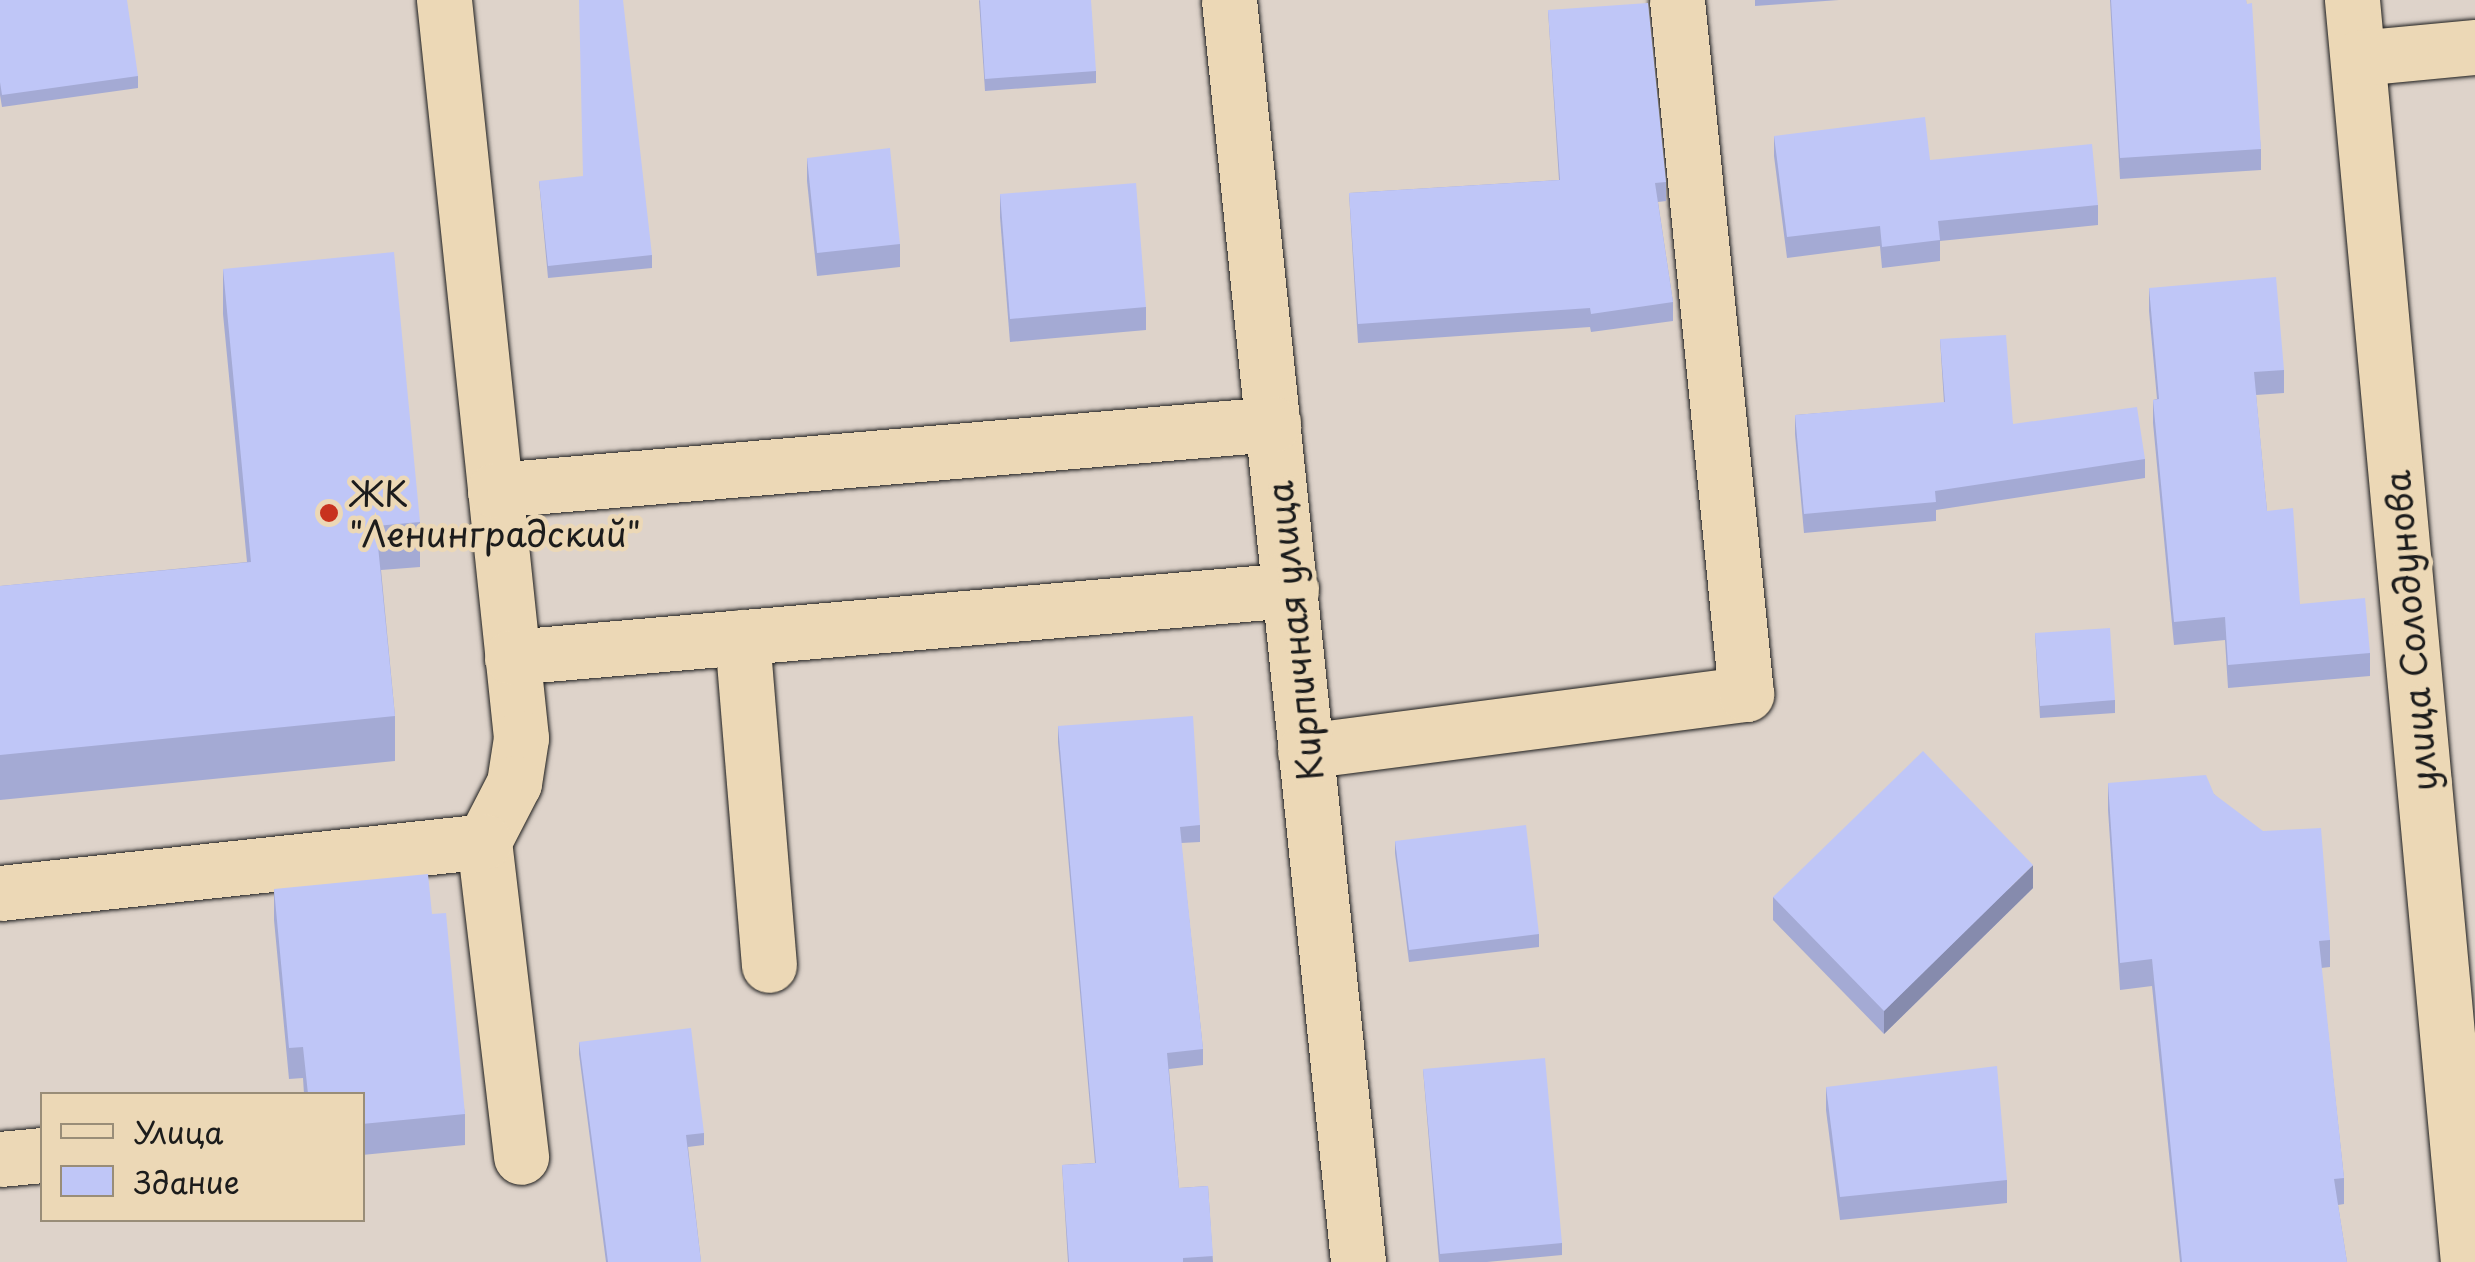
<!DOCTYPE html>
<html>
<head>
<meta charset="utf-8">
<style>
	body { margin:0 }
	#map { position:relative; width:2475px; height:1262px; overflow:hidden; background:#ded3ca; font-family:"Playpen Sans",sans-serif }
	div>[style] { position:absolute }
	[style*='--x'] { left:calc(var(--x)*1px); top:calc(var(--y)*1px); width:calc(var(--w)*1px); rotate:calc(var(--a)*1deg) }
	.roads { filter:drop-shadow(0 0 2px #1c1c1c) drop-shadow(0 0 2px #1c1c1c) }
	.minor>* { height:55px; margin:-27.5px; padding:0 27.5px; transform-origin:27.5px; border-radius:27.5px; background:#ecd8b6 }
	.wall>* { inset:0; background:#a4aad4 }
	.shaded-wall>* { inset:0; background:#868bad }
	.building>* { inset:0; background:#bfc6f7 }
	.dots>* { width:28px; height:28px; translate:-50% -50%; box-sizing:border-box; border:5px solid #ecd8b6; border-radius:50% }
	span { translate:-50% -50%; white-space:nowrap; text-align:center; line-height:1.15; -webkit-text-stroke:9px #ecd8b6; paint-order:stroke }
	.poi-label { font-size:35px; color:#1c1c1c }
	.left { translate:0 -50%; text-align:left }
	.street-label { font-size:35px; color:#1c1c1c }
	.legend { position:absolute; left:40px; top:1092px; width:325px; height:130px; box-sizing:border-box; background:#ecd8b6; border:2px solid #998d78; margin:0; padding:12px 18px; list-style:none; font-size:30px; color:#1c1c1c }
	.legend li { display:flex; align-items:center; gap:20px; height:50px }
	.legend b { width:50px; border:2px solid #998d78 }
</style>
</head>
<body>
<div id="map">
	<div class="roads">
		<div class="minor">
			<i style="--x:444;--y:0;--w:742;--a:84.04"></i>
			<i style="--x:521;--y:738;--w:46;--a:98.8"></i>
			<i style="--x:514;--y:783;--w:65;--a:117.3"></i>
			<i style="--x:484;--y:841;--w:318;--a:83.3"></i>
			<i style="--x:1229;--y:0;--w:1269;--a:84.16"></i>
			<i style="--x:2352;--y:0;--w:1267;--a:84.75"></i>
			<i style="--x:2358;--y:58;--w:118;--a:-5.4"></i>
			<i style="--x:495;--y:490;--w:781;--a:-4.85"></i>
			<i style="--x:742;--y:637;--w:329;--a:85.3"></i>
			<i style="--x:512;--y:657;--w:782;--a:-4.92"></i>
			<i style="--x:1305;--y:751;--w:445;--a:-7.4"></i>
			<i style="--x:1746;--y:694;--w:697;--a:-95.68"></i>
			<i style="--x:0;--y:893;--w:487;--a:-6.1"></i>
			<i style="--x:0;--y:1159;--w:42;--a:-5.4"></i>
		</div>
	</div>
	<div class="wall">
		<i style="clip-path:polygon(0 0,138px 76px,138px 88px,2px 107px,0 95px)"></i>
		<i style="clip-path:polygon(979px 0,1096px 71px,1096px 83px,985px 91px)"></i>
		<i style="clip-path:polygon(1755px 0,1839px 0,1755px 6px)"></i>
		<i style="clip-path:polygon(2110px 0,2246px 0,2261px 149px,2261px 170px,2120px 179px)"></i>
		<i style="clip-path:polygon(1548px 10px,1666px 182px,1666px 201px,1658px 202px,1673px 302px,1673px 321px,1591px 332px,1590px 327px,1358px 343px,1349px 193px,1559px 180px)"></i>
		<i style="clip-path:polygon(1774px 136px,1930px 160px,2098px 205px,2098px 225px,1940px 241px,1940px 261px,1882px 268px,1880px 246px,1787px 258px,1774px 156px)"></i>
		<i style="clip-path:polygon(807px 158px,900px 244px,900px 267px,817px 276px,807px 181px)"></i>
		<i style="clip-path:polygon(539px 181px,652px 255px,652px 268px,548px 278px)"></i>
		<i style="clip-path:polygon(1000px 194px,1146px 307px,1146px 330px,1010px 342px,1000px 217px)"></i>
		<i style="clip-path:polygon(223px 269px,420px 522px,420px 567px,381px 570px,395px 716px,395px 761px,0 800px,0 586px,247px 562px,223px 314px)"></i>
		<i style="clip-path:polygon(2149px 288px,2284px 370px,2284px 393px,2256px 395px,2267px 511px,2300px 604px,2370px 653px,2370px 676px,2228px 688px,2225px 640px,2174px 645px,2153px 423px,2153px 400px,2157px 399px,2149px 311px)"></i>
		<i style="clip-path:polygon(1940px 339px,2013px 424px,2145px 459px,2145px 478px,1936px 510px,1936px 521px,1804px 533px,1795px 434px,1795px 415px,1944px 403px)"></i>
		<i style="clip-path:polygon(2035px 633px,2115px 700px,2115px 713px,2040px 718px)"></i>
		<i style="clip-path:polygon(1058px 726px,1200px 825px,1200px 842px,1181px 843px,1203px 1049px,1203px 1065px,1169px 1069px,1179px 1188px,1208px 1186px,1213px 1262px,1068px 1262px,1062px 1165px,1095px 1163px,1058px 742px)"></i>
		<i style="clip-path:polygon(2108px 783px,2214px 794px,2330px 940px,2330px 967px,2321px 968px,2344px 1178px,2344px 1204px,2338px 1205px,2347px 1262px,2180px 1262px,2152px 986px,2120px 990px,2108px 810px)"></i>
		<i style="clip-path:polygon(1395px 841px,1539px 934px,1539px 947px,1409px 962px,1395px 853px)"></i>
		<i style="clip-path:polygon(2033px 888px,1884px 1034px,1773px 920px,1773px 897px)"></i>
		<i style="clip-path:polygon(274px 889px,432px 914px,465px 1114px,465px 1145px,362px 1155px,362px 1094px,304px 1094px,303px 1078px,289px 1079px,274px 920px)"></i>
		<i style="clip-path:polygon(579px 1042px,704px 1133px,704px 1145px,688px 1147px,701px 1262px,606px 1262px,579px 1054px)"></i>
		<i style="clip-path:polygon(1423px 1069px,1562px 1243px,1562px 1255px,1487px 1262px,1439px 1262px)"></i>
		<i style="clip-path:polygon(1826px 1087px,2007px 1180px,2007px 1203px,1840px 1220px,1826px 1110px)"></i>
	</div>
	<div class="shaded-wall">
		<i style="clip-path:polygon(2033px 865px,2033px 888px,1884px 1034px,1884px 1011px)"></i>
	</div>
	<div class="building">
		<i style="clip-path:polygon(0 0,127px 0,138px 76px,2px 95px,0 82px)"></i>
		<i style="clip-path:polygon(579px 0,623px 0,652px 255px,548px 266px,539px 181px,583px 176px)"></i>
		<i style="clip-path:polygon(980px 0,1091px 0,1096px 71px,985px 79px)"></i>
		<i style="clip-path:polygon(2111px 0,2246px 0,2247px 4px,2252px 3px,2261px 149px,2120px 158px)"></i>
		<i style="clip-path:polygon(1648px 3px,1666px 182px,1655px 183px,1673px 302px,1591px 314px,1590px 308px,1358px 324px,1349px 193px,1560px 180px,1548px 10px)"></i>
		<i style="clip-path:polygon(1925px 117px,1930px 160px,2092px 144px,2098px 205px,1938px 221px,1940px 240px,1882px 247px,1880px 226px,1787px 237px,1774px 136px)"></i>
		<i style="clip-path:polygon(890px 148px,900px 244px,817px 253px,807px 158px)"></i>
		<i style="clip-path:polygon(1136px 183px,1146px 307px,1010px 319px,1000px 194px)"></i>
		<i style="clip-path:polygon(394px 252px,420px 522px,376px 526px,395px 716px,0 755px,0 586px,251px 562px,223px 269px)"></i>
		<i style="clip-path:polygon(2276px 277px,2284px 370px,2254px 372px,2267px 511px,2293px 508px,2300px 604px,2365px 598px,2370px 653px,2228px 665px,2225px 617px,2174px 622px,2153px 400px,2159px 399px,2149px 288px)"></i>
		<i style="clip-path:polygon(2006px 335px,2013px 424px,2137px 407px,2145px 459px,1935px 491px,1936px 502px,1804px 514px,1795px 415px,1945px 402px,1940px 339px)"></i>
		<i style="clip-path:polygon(2110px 628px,2115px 700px,2040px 706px,2035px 633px)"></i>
		<i style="clip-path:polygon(1193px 716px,1200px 825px,1180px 827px,1203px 1049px,1167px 1053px,1179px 1188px,1208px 1186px,1213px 1256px,1183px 1258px,1183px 1262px,1069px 1262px,1062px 1165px,1096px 1163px,1058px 726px)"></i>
		<i style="clip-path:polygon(1923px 751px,2033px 865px,1884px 1011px,1773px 897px)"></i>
		<i style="clip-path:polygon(2206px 775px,2214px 794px,2263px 831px,2321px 828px,2330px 940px,2319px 941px,2344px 1178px,2334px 1179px,2347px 1262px,2182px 1262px,2152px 959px,2120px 963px,2108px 783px)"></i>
		<i style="clip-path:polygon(1526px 825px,1539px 934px,1409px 950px,1395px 841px)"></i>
		<i style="clip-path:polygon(428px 874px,432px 914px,446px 913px,465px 1114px,362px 1124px,362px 1094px,308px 1094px,303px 1047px,289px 1048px,274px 889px)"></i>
		<i style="clip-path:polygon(691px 1028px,704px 1133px,686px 1135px,701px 1262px,608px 1262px,579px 1042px)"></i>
		<i style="clip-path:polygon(1545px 1058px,1562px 1243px,1440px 1254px,1423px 1069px)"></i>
		<i style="clip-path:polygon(1997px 1066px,2007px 1180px,1840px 1197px,1826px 1087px)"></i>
	</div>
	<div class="dots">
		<i style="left:329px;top:513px;background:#c8321e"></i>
	</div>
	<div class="poi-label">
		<span class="left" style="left:349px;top:513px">ЖК<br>"Ленинградский"</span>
	</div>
	<div class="street-label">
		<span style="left:1294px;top:631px;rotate:-96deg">Кирпичная улица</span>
		<span style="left:2410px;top:631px;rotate:-95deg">улица Солодунова</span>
	</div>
	<ul class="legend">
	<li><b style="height:12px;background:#ecd8b6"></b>Улица</li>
	<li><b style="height:28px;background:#bfc6f7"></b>Здание</li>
	</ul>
</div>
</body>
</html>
